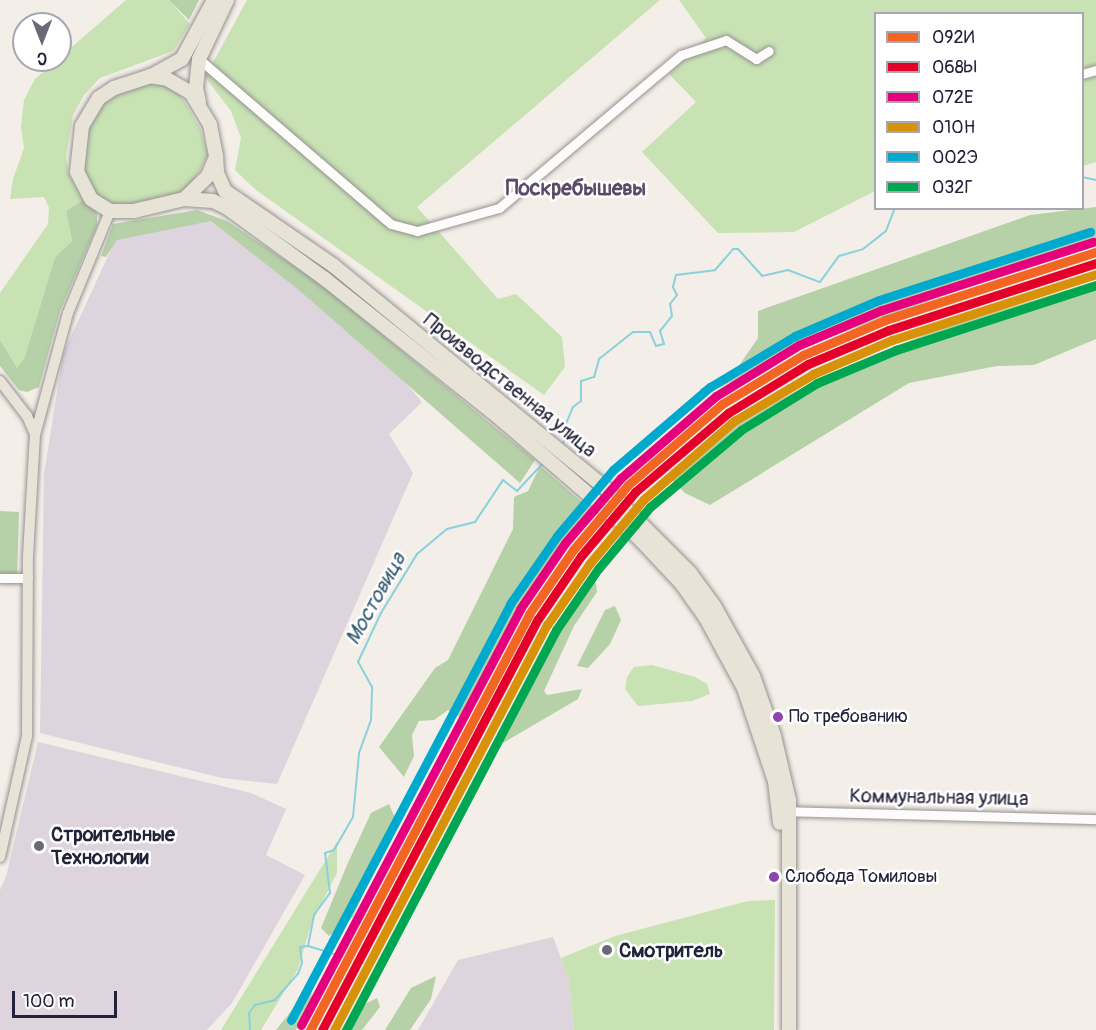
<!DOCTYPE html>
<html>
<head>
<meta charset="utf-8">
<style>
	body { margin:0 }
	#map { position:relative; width:1096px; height:1030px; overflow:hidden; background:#f3eee7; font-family:Pangolin,sans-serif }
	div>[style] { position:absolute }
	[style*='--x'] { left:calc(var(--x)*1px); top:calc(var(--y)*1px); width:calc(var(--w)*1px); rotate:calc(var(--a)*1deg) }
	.industrial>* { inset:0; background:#ddd4dd }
	.green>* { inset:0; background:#c8e2b3 }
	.forest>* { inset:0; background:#b6d1a8 }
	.stream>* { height:2px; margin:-1px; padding:0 1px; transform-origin:1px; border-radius:1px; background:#89d1dc }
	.roads { filter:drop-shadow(0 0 2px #959293) drop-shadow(0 0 2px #959293) }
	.minor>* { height:9px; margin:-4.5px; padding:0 4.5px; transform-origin:4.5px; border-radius:4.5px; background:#fdfcfb }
	.major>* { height:10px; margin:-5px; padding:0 5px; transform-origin:5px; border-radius:5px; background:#e8e3d7 }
	.highway>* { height:14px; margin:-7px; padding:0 7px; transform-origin:7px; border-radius:7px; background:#e8e3d7 }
	.rail-1>* { height:9px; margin:-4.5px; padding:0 4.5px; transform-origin:4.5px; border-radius:4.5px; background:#f26522 }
	.rail-2>* { height:9px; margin:-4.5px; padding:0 4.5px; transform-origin:4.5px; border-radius:4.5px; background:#e4002b }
	.rail-3>* { height:9px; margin:-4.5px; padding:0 4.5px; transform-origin:4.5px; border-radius:4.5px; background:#e5007d }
	.rail-4>* { height:9px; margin:-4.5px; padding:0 4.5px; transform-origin:4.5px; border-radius:4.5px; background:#d79209 }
	.rail-5>* { height:9px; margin:-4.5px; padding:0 4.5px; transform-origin:4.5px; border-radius:4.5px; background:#00a9ce }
	.rail-6>* { height:9px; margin:-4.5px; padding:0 4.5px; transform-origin:4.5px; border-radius:4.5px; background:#00a651 }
	.dots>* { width:16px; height:16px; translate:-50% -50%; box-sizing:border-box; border:3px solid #fff; border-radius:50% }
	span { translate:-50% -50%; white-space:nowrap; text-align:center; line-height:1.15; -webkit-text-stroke:5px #fff; paint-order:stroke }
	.bus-label { font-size:18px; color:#22223b }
	.left { translate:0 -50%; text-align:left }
	.street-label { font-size:20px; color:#22223b }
	.poi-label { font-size:20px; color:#22223b; font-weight:700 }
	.neighbourhood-label { font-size:21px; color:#5c4965; font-weight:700 }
	.water-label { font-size:21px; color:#365b72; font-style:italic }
	.legend { position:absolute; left:874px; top:12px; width:210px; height:198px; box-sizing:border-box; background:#fff; border:2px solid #a7a7b1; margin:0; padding:8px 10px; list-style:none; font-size:18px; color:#22223b }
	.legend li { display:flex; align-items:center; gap:12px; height:30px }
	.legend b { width:30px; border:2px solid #a7a7b1 }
	.north { position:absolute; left:12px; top:12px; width:60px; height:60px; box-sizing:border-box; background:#fff; border:2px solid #a7a7b1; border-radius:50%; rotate:180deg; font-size:16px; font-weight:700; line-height:24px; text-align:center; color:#22223b }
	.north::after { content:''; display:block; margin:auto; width:21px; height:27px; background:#6b6977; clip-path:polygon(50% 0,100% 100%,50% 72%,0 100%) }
	.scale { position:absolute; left:12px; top:991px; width:105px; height:27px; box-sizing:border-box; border:3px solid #22223b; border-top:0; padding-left:8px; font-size:18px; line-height:21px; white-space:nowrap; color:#22223b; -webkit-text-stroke:4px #fff; paint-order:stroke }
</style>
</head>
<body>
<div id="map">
	<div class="industrial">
		<i style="clip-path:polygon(210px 216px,360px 329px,422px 402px,389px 434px,413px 473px,277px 784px,222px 778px,40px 733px,44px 474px,63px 354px,119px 232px)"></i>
		<i style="clip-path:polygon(38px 742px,251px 793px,286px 809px,266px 855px,305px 875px,232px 1003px,207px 1030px,0 1030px,0 890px,6px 877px)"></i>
		<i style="clip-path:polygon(553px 937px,569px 980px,574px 1030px,418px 1030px,458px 960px)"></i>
	</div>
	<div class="green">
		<i style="clip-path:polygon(126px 0,169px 0,190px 24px,173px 51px,100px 78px,84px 95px,73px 115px,66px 157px,69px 174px,83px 200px,66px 211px,72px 241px,55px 257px,24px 359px,17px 369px,0 340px,0 293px,48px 224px,49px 208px,44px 197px,10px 199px,13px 179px,24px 148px,21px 127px,24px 100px,35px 79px)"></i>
		<i style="clip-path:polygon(247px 0,660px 0,417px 207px,498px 299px,516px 294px,562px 337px,565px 367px,544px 395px,256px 190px,235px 170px,241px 138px,231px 111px,205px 77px)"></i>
		<i style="clip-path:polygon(679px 0,1096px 0,1096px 162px,1083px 166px,1082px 14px,876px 14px,875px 191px,794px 232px,718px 233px,642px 152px,696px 102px,669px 74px,706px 38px)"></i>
		<i style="clip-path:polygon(151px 82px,166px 83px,178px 91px,200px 128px,208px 155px,192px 184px,180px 192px,153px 203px,113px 206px,95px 196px,83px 172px,88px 127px,106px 99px)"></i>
		<i style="clip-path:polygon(652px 665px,695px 677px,707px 684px,710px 694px,692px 701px,638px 706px,625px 689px,627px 677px,634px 667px)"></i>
		<i style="clip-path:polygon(337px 842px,337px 873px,312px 922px,298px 969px,261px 1030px,221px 1030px)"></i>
		<i style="clip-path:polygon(775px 900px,774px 1030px,574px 1030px,569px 980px,561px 958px,615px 936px,748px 901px)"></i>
	</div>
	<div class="forest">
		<i style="clip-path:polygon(169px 0,199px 0,189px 20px)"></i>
		<i style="clip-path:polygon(83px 200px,97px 213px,97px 225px,60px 311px,39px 387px,27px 392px,19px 390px,0 366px,0 340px,17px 368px,24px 359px,55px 257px,72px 241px,66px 211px)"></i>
		<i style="clip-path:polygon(1096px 207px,1096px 240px,795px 350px,703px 396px,700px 389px,736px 370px,758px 338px,758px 311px,1030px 215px)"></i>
		<i style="clip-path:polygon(197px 210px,227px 221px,318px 282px,535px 460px,520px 483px,300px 291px,211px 221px,117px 240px,106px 257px,101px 256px,113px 224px)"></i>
		<i style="clip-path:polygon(1096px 281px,1096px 339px,1034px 365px,997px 366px,909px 383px,710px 505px,685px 493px,672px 480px,695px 451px,765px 407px,835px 372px,931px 332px)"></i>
		<i style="clip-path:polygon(540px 466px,593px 512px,563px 550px,520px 617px,466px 720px,448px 710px,434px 720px,419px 721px,412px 735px,414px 756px,404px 777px,379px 747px,435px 668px,448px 660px,513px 529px,514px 497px,528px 491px)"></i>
		<i style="clip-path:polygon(0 511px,19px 512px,17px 576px,0 576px)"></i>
		<i style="clip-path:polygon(585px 581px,596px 583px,597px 592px,574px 626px,544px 691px,547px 695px,582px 689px,578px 699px,503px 743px,502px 730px,514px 717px,536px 664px)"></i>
		<i style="clip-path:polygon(615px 606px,621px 620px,610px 644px,588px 668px,577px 666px,605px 610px)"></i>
		<i style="clip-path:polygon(389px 804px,396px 820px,353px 917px,329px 936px,321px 928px,347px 865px,371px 813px)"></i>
		<i style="clip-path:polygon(436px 976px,431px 999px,410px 1030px,385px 1030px,411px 988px)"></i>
		<i style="clip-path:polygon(312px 985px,311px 1005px,296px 1030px,276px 1030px)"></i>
		<i style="clip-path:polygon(377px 998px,380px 1007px,362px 1030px,341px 1030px,355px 1009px)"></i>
	</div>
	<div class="stream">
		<i style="--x:1082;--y:177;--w:14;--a:12"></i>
		<i style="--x:561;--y:447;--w:13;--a:-63"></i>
		<i style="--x:567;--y:435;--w:10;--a:-143"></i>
		<i style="--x:559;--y:429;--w:5;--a:-68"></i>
		<i style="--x:561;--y:424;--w:5;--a:0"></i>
		<i style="--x:566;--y:424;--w:18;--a:-68"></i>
		<i style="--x:573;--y:407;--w:10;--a:-37"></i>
		<i style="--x:581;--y:401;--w:20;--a:-90"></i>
		<i style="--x:581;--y:381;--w:14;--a:-17"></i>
		<i style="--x:594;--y:377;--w:19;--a:-74"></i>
		<i style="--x:599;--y:359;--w:43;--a:-38.5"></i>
		<i style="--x:633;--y:332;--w:17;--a:0"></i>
		<i style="--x:650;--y:332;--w:15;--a:67"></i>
		<i style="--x:656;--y:346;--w:8;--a:-14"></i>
		<i style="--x:664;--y:344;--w:14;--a:-107"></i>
		<i style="--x:660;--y:331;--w:19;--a:-51"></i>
		<i style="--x:672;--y:316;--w:12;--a:-99"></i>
		<i style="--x:670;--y:304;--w:11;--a:-52"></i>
		<i style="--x:677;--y:295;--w:9;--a:-117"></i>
		<i style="--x:673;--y:287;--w:12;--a:-76"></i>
		<i style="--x:676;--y:275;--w:39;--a:-7"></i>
		<i style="--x:715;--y:270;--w:28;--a:-49"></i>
		<i style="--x:733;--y:249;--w:5;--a:0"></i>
		<i style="--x:738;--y:249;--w:36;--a:48"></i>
		<i style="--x:762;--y:276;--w:27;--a:-13"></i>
		<i style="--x:788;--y:270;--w:34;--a:21"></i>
		<i style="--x:820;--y:282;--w:32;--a:-54"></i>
		<i style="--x:839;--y:256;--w:25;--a:-16"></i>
		<i style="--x:863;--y:249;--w:29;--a:-38"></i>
		<i style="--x:886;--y:231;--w:25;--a:-69"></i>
		<i style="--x:308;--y:946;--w:30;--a:17"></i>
		<i style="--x:250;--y:1030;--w:17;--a:-93"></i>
		<i style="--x:249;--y:1013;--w:10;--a:-53"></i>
		<i style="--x:255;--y:1005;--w:21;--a:-14"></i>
		<i style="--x:275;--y:1000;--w:35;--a:-49"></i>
		<i style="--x:298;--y:974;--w:12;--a:-70"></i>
		<i style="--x:302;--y:963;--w:16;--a:-97"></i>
		<i style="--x:300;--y:947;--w:8;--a:-7"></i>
		<i style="--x:308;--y:946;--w:32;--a:-79"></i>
		<i style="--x:314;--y:915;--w:27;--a:-54"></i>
		<i style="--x:330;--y:893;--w:40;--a:-97.1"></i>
		<i style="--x:325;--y:853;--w:9;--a:-18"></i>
		<i style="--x:334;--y:850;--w:38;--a:-60"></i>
		<i style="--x:353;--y:817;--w:64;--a:-84.6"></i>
		<i style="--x:359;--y:753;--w:35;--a:-70"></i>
		<i style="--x:371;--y:720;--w:33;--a:-88"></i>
		<i style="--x:372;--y:687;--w:29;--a:-119"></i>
		<i style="--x:358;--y:662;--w:54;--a:-64.9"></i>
		<i style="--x:381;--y:613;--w:69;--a:-58.6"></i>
		<i style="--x:417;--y:554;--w:39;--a:-40"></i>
		<i style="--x:447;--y:529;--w:29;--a:-14"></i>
		<i style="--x:475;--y:522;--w:50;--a:-56.3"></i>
		<i style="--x:503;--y:480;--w:18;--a:38"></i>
		<i style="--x:517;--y:491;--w:38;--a:-47"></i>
	</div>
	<div class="roads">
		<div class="minor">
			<i style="--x:199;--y:59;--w:253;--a:40.7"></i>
			<i style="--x:391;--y:224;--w:27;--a:15"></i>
			<i style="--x:417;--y:231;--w:85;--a:-15.7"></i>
			<i style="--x:499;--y:208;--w:238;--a:-40.1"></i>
			<i style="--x:681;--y:55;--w:47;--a:-18.4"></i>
			<i style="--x:726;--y:40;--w:36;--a:32"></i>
			<i style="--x:756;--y:59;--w:15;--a:-32"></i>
			<i style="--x:1082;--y:74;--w:15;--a:-16"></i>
			<i style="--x:0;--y:578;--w:28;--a:0"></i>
			<i style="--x:784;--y:811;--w:312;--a:1.5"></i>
		</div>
		<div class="major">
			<i style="--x:0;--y:381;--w:44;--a:52.4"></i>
			<i style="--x:27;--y:416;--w:20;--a:66"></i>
			<i style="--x:0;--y:857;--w:124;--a:-77.4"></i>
			<i style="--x:27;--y:736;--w:180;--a:-89.7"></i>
			<i style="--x:28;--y:556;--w:121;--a:-86.7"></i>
			<i style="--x:35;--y:435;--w:126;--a:-74.9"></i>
			<i style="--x:68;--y:313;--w:110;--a:-67.6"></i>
		</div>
		<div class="highway">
			<i style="--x:150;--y:76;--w:17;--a:10"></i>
			<i style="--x:167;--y:79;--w:28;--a:30"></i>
			<i style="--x:191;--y:93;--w:37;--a:59"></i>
			<i style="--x:210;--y:125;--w:33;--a:79"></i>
			<i style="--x:216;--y:157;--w:21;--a:113"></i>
			<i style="--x:208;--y:176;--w:33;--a:136"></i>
			<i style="--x:184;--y:199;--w:51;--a:166.5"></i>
			<i style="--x:134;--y:211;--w:24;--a:180"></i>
			<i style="--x:110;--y:211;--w:22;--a:-148"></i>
			<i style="--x:91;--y:199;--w:30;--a:-117"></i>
			<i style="--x:77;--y:172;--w:46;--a:-83.8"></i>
			<i style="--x:82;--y:126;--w:33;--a:-59"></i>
			<i style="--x:99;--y:98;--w:18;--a:-34"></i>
			<i style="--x:114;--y:88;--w:38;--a:-18"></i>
			<i style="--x:151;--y:76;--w:35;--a:-29"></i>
			<i style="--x:182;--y:59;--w:67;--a:-61.5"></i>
			<i style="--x:199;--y:102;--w:14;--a:-102"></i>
			<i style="--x:196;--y:88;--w:29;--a:-84"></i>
			<i style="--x:199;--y:59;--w:65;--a:-64.6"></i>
			<i style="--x:216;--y:157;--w:16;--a:86"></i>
			<i style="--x:217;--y:173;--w:20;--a:66"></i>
			<i style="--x:225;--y:191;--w:132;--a:34.5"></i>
			<i style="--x:334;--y:266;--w:352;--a:39.3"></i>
			<i style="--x:606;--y:489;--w:119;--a:45"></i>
			<i style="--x:690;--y:573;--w:41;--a:54"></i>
			<i style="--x:714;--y:606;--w:80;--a:60.9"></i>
			<i style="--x:753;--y:676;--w:64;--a:70.7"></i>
			<i style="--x:774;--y:736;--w:66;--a:76.8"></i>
			<i style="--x:789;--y:800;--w:230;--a:90"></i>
			<i style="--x:184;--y:199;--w:29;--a:4"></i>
			<i style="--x:213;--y:201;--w:14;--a:25"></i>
			<i style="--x:226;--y:207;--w:122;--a:36"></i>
			<i style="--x:325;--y:279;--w:226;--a:38.5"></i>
			<i style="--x:502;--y:420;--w:181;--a:40.7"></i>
			<i style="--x:639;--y:538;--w:63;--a:46.9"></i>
			<i style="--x:682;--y:584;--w:42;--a:54.8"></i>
			<i style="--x:706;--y:618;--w:80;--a:61.5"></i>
			<i style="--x:744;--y:688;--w:98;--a:71.6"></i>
			<i style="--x:775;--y:781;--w:42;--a:83.2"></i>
		</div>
	</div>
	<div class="rail-1">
		<i style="--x:310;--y:1030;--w:470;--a:-62.2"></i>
		<i style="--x:529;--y:614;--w:78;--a:-55.5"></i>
		<i style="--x:573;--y:550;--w:85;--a:-49.8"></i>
		<i style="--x:628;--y:485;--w:124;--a:-40.8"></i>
		<i style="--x:722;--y:404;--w:95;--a:-31.2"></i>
		<i style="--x:803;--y:355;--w:89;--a:-23.1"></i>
		<i style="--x:885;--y:320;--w:222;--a:-17.9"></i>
	</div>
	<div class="rail-2">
		<i style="--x:322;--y:1030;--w:464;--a:-62.3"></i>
		<i style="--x:538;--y:619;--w:76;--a:-55.7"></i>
		<i style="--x:581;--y:556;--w:84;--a:-49.8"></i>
		<i style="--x:635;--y:492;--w:122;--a:-40.3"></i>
		<i style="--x:728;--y:413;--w:94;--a:-31.5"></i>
		<i style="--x:808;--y:364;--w:88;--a:-22.8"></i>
		<i style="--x:889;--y:330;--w:218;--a:-17.9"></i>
	</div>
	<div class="rail-3">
		<i style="--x:301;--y:1025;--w:470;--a:-62.2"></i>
		<i style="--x:520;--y:609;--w:80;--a:-55.7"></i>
		<i style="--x:565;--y:543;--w:86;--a:-49.3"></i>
		<i style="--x:621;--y:478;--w:125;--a:-40.8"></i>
		<i style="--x:716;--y:396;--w:97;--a:-31.6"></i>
		<i style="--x:799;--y:345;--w:90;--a:-22.9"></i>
		<i style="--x:882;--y:310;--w:222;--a:-17.9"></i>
	</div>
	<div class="rail-4">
		<i style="--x:334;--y:1030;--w:458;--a:-62.3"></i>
		<i style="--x:547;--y:625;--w:75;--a:-55.3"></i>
		<i style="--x:590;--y:563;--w:82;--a:-49.9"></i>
		<i style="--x:643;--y:500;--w:121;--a:-41"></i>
		<i style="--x:734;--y:421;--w:92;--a:-30.7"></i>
		<i style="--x:813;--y:374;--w:86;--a:-23.3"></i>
		<i style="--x:892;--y:340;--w:214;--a:-17.9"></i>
	</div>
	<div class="rail-5">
		<i style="--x:291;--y:1020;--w:470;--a:-62.2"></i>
		<i style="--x:510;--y:604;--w:83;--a:-55.3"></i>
		<i style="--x:557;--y:536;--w:87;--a:-49.7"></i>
		<i style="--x:613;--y:470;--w:128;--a:-40.6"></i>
		<i style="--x:710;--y:387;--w:99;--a:-31"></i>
		<i style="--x:795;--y:336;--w:91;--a:-23.2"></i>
		<i style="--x:879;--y:300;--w:222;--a:-17.9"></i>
	</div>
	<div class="rail-6">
		<i style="--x:346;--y:1030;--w:452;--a:-62.3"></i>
		<i style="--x:556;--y:630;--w:74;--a:-55.5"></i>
		<i style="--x:598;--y:569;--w:81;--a:-50"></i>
		<i style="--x:650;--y:507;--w:119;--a:-40.2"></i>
		<i style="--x:741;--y:430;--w:89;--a:-31.7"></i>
		<i style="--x:817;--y:383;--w:86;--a:-22.7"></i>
		<i style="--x:896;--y:350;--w:210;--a:-18"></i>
	</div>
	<div class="dots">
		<i style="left:778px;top:717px;background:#8e44ad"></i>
		<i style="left:39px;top:846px;background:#6b6977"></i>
		<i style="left:774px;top:877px;background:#8e44ad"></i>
		<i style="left:607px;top:950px;background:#6b6977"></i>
	</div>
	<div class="bus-label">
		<span class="left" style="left:789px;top:717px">По требованию</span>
		<span class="left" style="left:785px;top:877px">Слобода Томиловы</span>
	</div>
	<div class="street-label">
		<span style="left:510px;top:385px;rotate:39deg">Производственная улица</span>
		<span style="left:939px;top:797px;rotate:1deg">Коммунальная улица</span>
	</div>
	<div class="poi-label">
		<span class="left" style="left:51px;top:846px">Строительные<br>Технологии</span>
		<span class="left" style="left:619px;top:950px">Смотритель</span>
	</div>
	<div class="neighbourhood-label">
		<span style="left:576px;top:189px">Поскребышевы</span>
	</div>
	<div class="water-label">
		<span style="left:376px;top:599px;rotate:-61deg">Мостовица</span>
	</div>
	<ul class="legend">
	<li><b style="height:8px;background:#f26522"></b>092И</li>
	<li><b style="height:8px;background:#e4002b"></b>068Ы</li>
	<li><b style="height:8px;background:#e5007d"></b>072Е</li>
	<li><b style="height:8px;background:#d79209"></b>010Н</li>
	<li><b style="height:8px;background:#00a9ce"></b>002Э</li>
	<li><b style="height:8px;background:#00a651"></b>032Г</li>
	</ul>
	<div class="north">С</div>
	<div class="scale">100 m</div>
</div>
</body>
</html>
